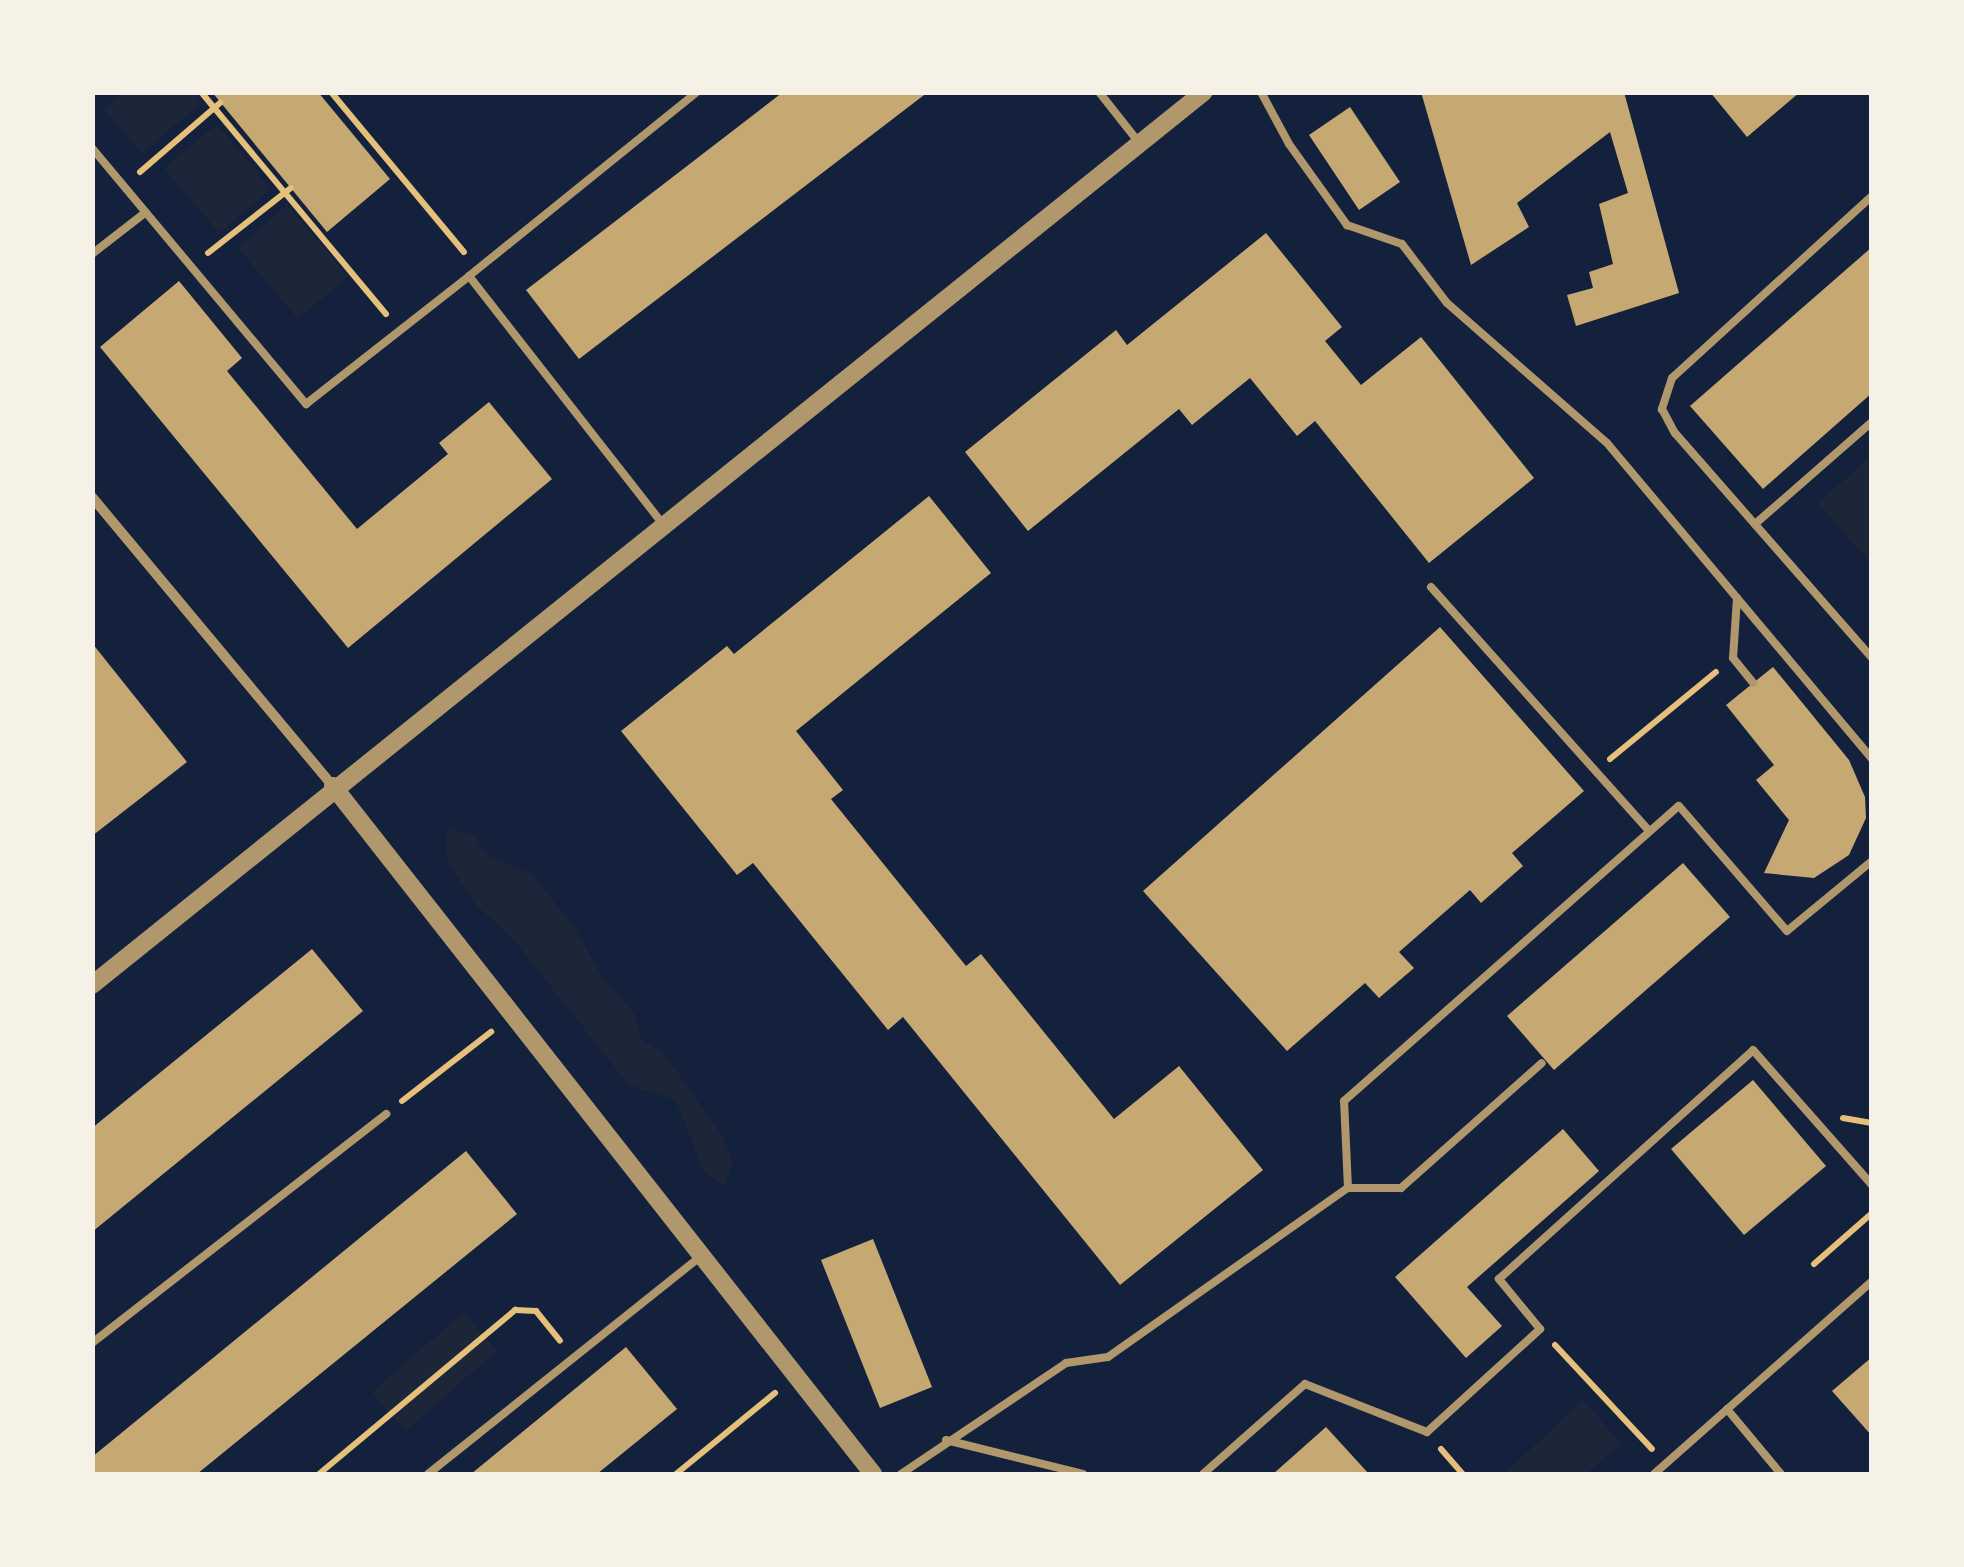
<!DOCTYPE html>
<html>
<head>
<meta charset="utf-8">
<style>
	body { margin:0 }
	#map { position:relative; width:1964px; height:1567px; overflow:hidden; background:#14213d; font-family:Lora,serif }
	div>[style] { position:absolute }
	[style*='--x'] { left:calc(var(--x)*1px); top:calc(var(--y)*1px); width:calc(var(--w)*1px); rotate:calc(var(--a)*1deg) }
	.green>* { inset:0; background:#1d2539 }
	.building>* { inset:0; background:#c6a872 }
	.path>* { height:6px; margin:-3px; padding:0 3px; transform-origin:3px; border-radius:3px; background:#e5c07b }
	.service>* { height:8px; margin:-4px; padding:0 4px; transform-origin:4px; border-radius:4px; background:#b1986c }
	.minor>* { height:10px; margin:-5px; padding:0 5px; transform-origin:5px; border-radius:5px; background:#b1986c }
	.tertiary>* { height:18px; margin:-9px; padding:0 9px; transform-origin:9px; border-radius:9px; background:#b1986c }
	span { translate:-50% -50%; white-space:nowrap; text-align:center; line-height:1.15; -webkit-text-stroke:9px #f6f1e7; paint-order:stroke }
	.frame { position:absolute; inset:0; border:95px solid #f6f1e7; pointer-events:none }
</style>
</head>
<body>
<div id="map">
	<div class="green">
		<i style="clip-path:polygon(123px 93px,194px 93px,202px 102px,142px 153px,104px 109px)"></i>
		<i style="clip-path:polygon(217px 124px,271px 189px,219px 233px,164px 168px)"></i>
		<i style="clip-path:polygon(287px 205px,348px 276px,298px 319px,238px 248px)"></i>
		<i style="clip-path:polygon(1871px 456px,1871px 564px,1818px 503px)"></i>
		<i style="clip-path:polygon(447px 828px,473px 834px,487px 855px,532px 874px,576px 930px,602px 977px,634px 1013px,642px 1040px,664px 1053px,723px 1137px,733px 1162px,725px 1186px,704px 1172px,676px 1100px,629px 1085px,513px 939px,476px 905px,447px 861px)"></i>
		<i style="clip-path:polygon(464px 1312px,497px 1351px,405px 1431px,372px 1392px)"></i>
		<i style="clip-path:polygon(1583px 1400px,1621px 1443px,1586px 1474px,1504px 1474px)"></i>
	</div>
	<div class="building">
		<i style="clip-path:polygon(212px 92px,318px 92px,390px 179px,327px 232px)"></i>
		<i style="clip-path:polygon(783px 92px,928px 92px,579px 359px,526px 290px)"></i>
		<i style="clip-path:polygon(1421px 92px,1624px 92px,1679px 293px,1576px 326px,1567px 295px,1593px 288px,1589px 272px,1613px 264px,1599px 204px,1628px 193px,1610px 132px,1517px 203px,1529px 227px,1471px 265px)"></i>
		<i style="clip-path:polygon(1710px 92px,1800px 92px,1747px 137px)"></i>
		<i style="clip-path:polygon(1350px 107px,1400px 182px,1359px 210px,1309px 135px)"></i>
		<i style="clip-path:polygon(1266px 233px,1342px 327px,1325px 341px,1361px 385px,1421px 337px,1534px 478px,1429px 563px,1315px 421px,1297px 436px,1250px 378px,1192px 425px,1179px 409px,1028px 531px,965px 452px,1116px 330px,1127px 345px)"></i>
		<i style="clip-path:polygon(1872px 247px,1872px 393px,1763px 489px,1690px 406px)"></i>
		<i style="clip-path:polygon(179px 281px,242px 358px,227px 371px,357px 529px,448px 454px,439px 443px,489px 402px,552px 479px,348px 648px,100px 347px)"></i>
		<i style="clip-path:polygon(929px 496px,991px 573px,796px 731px,843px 790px,831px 799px,966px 966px,981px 954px,1114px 1119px,1179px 1066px,1263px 1170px,1120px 1285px,903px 1017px,888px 1030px,753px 863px,737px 875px,621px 731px,727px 646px,734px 654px)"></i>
		<i style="clip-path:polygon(1440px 627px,1584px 791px,1512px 853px,1523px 866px,1481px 903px,1470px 890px,1399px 952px,1414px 968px,1379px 998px,1365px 983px,1287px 1051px,1143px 891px)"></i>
		<i style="clip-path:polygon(92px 643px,187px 762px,92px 836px)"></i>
		<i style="clip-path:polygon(1773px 667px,1849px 760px,1865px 797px,1866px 818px,1849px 855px,1814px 878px,1764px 873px,1789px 820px,1756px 780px,1774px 765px,1726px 705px)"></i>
		<i style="clip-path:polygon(1683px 863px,1730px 917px,1554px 1070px,1507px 1016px)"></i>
		<i style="clip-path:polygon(312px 949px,363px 1011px,92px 1232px,92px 1128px)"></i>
		<i style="clip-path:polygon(1753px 1080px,1826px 1166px,1744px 1235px,1671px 1149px)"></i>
		<i style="clip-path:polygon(1563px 1129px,1599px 1171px,1467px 1287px,1502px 1326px,1466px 1358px,1395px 1277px)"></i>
		<i style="clip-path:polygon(466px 1151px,517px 1214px,197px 1474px,92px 1474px,92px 1457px)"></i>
		<i style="clip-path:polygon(873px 1239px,932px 1387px,880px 1408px,821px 1260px)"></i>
		<i style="clip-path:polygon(626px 1347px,677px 1409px,597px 1474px,471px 1474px)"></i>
		<i style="clip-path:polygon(1872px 1357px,1872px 1436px,1832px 1391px)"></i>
		<i style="clip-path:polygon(1326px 1427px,1369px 1474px,1273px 1474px)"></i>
	</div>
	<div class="path">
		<i style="--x:201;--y:92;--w:289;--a:50.2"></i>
		<i style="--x:331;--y:92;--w:208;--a:50.3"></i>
		<i style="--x:140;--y:172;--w:106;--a:-40.8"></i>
		<i style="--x:208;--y:253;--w:105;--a:-38.1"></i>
		<i style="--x:1610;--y:759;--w:137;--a:-39.4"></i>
		<i style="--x:402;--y:1101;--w:113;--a:-37.8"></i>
		<i style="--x:1843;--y:1118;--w:29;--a:10"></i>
		<i style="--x:1814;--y:1264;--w:77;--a:-41.3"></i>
		<i style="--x:1555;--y:1345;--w:142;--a:47"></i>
		<i style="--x:1441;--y:1449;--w:33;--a:49"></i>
		<i style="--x:319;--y:1474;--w:256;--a:-39.9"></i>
		<i style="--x:515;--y:1310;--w:21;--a:3"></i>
		<i style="--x:536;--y:1311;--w:38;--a:51"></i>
		<i style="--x:676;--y:1474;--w:128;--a:-39.3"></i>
	</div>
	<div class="service">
		<i style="--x:1099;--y:92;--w:66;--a:51.7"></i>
		<i style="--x:1261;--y:92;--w:59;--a:61.7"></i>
		<i style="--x:1289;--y:144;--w:100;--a:54.4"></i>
		<i style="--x:1347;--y:225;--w:58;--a:19.1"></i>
		<i style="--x:1402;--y:244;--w:74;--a:52.7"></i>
		<i style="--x:1447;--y:303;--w:213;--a:41.2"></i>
		<i style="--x:1607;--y:443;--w:412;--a:50"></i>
		<i style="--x:92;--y:148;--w:334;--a:50.1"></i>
		<i style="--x:306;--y:404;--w:207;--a:-38.1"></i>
		<i style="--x:469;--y:276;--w:315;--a:52"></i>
		<i style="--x:1872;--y:196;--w:270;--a:137.7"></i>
		<i style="--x:1672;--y:378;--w:33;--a:108"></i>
		<i style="--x:1662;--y:409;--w:27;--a:62"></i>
		<i style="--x:1675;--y:433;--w:299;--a:48.8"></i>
		<i style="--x:92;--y:254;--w:68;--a:-37.9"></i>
		<i style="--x:469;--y:276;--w:293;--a:-38.9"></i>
		<i style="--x:1755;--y:524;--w:155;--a:-41.1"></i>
		<i style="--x:1431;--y:587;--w:327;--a:48.2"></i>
		<i style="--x:1737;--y:598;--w:60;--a:93.8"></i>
		<i style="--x:1733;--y:658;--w:32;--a:51"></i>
		<i style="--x:1348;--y:1188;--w:87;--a:-92.6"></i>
		<i style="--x:1344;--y:1101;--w:446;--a:-41.4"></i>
		<i style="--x:1679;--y:806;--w:165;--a:49.2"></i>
		<i style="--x:1787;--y:931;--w:110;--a:-39.5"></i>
		<i style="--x:92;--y:1343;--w:373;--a:-37.9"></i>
		<i style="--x:1727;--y:1409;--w:85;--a:50.3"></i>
		<i style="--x:946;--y:1440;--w:141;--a:13.9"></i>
		<i style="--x:428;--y:1474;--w:351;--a:-38.6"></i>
		<i style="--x:901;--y:1474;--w:199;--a:-33.9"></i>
		<i style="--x:1066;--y:1363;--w:42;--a:-8.1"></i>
		<i style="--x:1108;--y:1357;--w:294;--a:-35.2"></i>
		<i style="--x:1348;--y:1188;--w:53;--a:0"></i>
		<i style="--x:1401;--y:1188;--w:188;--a:-41.6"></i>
		<i style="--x:1203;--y:1474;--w:136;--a:-41.4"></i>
		<i style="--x:1305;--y:1384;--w:131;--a:21.5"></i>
		<i style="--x:1427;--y:1432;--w:153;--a:-42.3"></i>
		<i style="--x:1540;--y:1329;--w:65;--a:-129.4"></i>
		<i style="--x:1499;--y:1279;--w:342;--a:-42"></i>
		<i style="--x:1753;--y:1050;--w:180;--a:48.6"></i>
		<i style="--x:1654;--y:1474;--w:291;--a:-41.5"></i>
	</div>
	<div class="minor">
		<i style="--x:92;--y:497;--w:376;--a:50.2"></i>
	</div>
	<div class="tertiary">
		<i style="--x:333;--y:786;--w:875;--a:51.87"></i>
		<i style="--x:92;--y:985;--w:1426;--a:-38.77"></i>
	</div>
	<div class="frame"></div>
</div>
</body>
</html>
